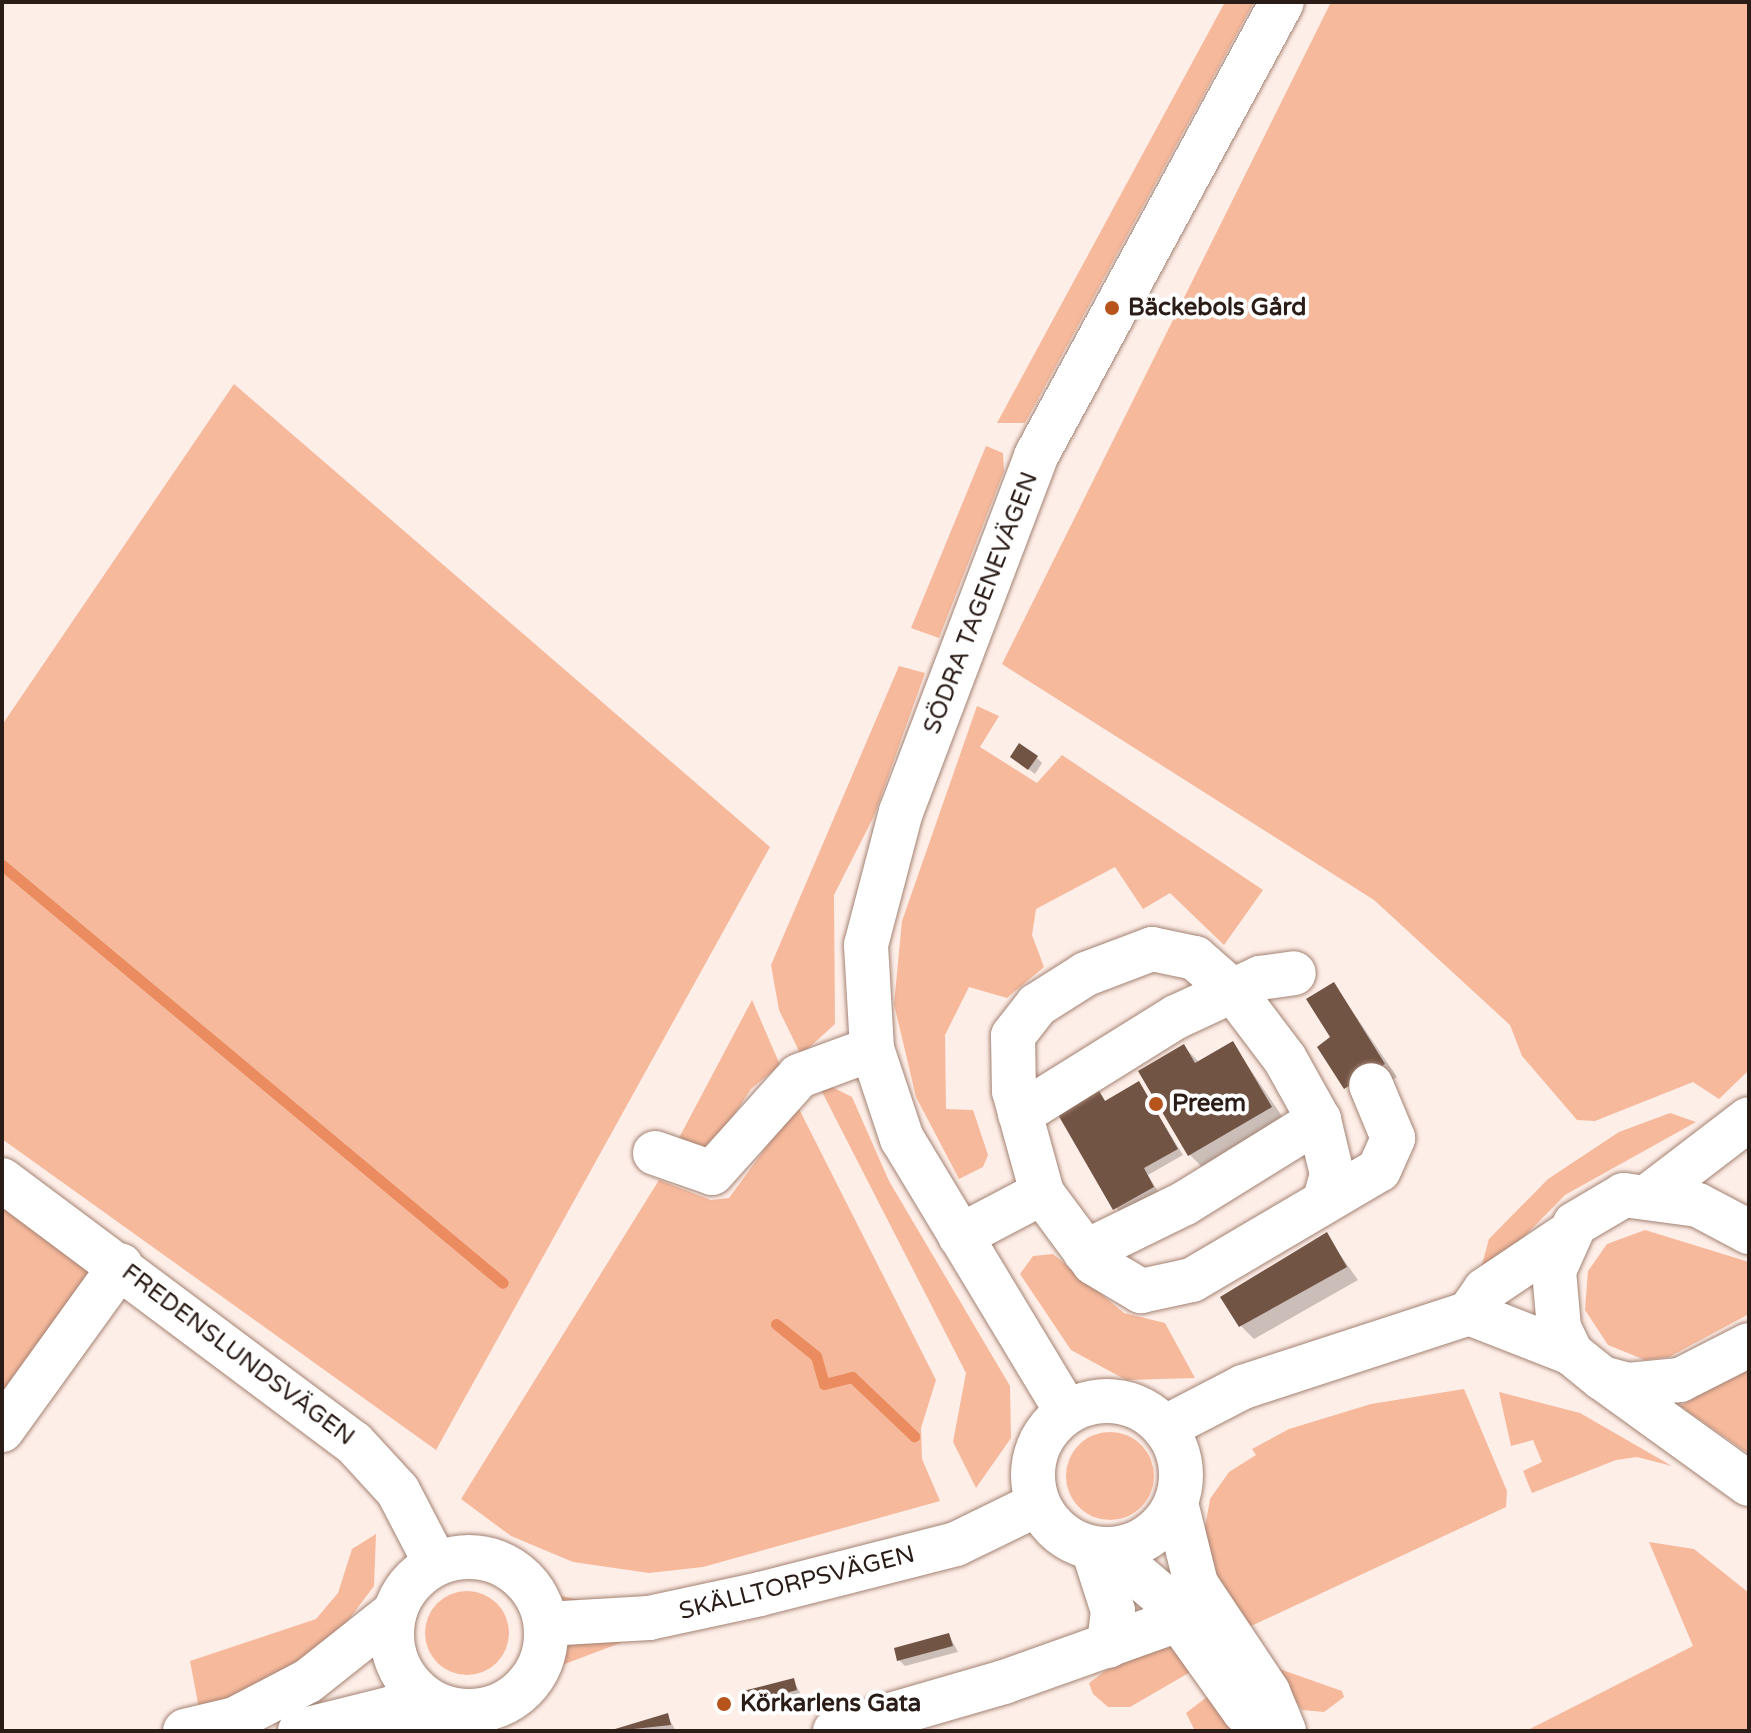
<!DOCTYPE html>
<html>
<head>
<meta charset="utf-8">
<style>
	body { margin:0 }
	#map { position:relative; width:1751px; height:1733px; overflow:hidden; background:#feeee8; font-family:"Varela Round",sans-serif }
	div>[style] { position:absolute }
	[style*='--x'] { left:calc(var(--x)*1px); top:calc(var(--y)*1px); width:calc(var(--w)*1px); rotate:calc(var(--a)*1deg) }
	.green>* { inset:0; background:#f7b99c }
	.round { border-radius:50% }
	.shadow>* { inset:0; background:#0003 }
	.stream>* { height:11px; margin:-5.5px; padding:0 5.5px; transform-origin:5.5px; border-radius:5.5px; background:#ea8c5f }
	.building>* { inset:0; background:#725445 }
	.roads { filter:drop-shadow(0 0 2px #a38272) drop-shadow(0 0 2px #a38272) }
	.minor>* { height:44px; margin:-22px; padding:0 22px; transform-origin:22px; border-radius:22px; background:#fff }
	.minor>.ring { margin:-22px; padding:0; box-sizing:content-box; background:none; border:44px solid #fff; border-radius:50% }
	.highway>* { height:44px; margin:-22px; padding:0 22px; transform-origin:22px; border-radius:22px; background:#fff }
	.dots>* { width:22px; height:22px; translate:-50% -50%; box-sizing:border-box; border:4px solid #fff; border-radius:50% }
	span { translate:-50% -50%; white-space:nowrap; text-align:center; line-height:1.15; -webkit-text-stroke:8px #fff; paint-order:stroke }
	.poi-label { font-size:24px; color:#2a1c17; font-weight:700 }
	.left { translate:0 -50%; text-align:left }
	.street-label { font-size:24px; color:#2a1c17 }
	.frame { position:absolute; inset:0; border:4px solid #2a1c17; pointer-events:none }
</style>
</head>
<body>
<div id="map">
	<div class="green">
		<i style="clip-path:polygon(1225px 2px,1254px 2px,1025px 423px,997px 423px)"></i>
		<i style="clip-path:polygon(1331px 2px,1749px 2px,1749px 1070px,1719px 1099px,1693px 1082px,1595px 1121px,1577px 1120px,1522px 1056px,1510px 1025px,1374px 900px,1002px 664px)"></i>
		<i style="clip-path:polygon(234px 384px,770px 847px,436px 1450px,2px 1139px,2px 725px)"></i>
		<i style="clip-path:polygon(986px 446px,1003px 453px,1004px 471px,939px 638px,911px 628px)"></i>
		<i style="clip-path:polygon(899px 666px,925px 673px,874px 816px,834px 895px,835px 1024px,801px 1055px,779px 1010px,771px 965px)"></i>
		<i style="clip-path:polygon(977px 706px,999px 716px,980px 747px,1037px 783px,1062px 755px,1263px 890px,1224px 945px,1170px 893px,1143px 909px,1115px 867px,1036px 909px,1032px 935px,1044px 967px,1007px 998px,969px 987px,945px 1035px,946px 1109px,973px 1110px,988px 1155px,983px 1167px,959px 1179px,916px 1097px,894px 1004px,902px 921px)"></i>
		<i style="clip-path:polygon(752px 1000px,780px 1065px,751px 1089px,711px 1150px,671px 1153px)"></i>
		<i style="clip-path:polygon(830px 1086px,852px 1097px,889px 1181px,1010px 1386px,1011px 1438px,976px 1488px,953px 1442px,966px 1373px,820px 1088px)"></i>
		<i style="clip-path:polygon(797px 1105px,936px 1380px,921px 1428px,922px 1459px,940px 1501px,703px 1567px,649px 1573px,573px 1562px,511px 1536px,461px 1499px,659px 1180px,711px 1200px,729px 1198px)"></i>
		<i style="clip-path:polygon(1670px 1113px,1696px 1122px,1565px 1195px,1512px 1249px,1481px 1268px,1489px 1239px,1548px 1179px,1619px 1132px)"></i>
		<i style="clip-path:polygon(2px 1207px,104px 1280px,2px 1414px)"></i>
		<i style="clip-path:polygon(1645px 1230px,1749px 1262px,1749px 1314px,1669px 1357px,1645px 1360px,1608px 1345px,1585px 1310px,1588px 1271px,1607px 1244px)"></i>
		<i style="clip-path:polygon(1053px 1254px,1124px 1313px,1165px 1323px,1195px 1378px,1126px 1380px,1071px 1350px,1020px 1274px,1033px 1256px)"></i>
		<i style="clip-path:polygon(1749px 1367px,1749px 1454px,1680px 1406px)"></i>
		<i style="clip-path:polygon(1464px 1389px,1507px 1491px,1506px 1507px,1249px 1627px,1218px 1578px,1204px 1534px,1210px 1499px,1229px 1472px,1256px 1455px,1252px 1449px,1289px 1429px,1371px 1404px)"></i>
		<i style="clip-path:polygon(1499px 1392px,1580px 1413px,1672px 1466px,1637px 1457px,1616px 1460px,1532px 1493px,1523px 1471px,1542px 1462px,1533px 1440px,1511px 1446px)"></i>
		<i class="round" style="left:1066px;top:1432px;width:88px;height:88px"></i>
		<i style="clip-path:polygon(376px 1534px,374px 1586px,329px 1646px,200px 1714px,190px 1661px,316px 1619px,338px 1593px,352px 1549px)"></i>
		<i style="clip-path:polygon(1649px 1542px,1694px 1549px,1749px 1593px,1749px 1731px,1526px 1731px,1693px 1646px)"></i>
		<i class="round" style="left:425px;top:1591px;width:84px;height:84px"></i>
		<i style="clip-path:polygon(561px 1596px,619px 1608px,700px 1613px,562px 1665px,568px 1630px)"></i>
		<i style="clip-path:polygon(1168px 1645px,1192px 1671px,1130px 1707px,1108px 1707px,1093px 1694px,1089px 1683px,1105px 1671px)"></i>
		<i style="clip-path:polygon(1271px 1666px,1342px 1691px,1344px 1697px,1324px 1712px,1302px 1710px)"></i>
		<i style="clip-path:polygon(1212px 1693px,1246px 1731px,1195px 1731px,1186px 1713px)"></i>
	</div>
	<div class="shadow">
		<i style="clip-path:polygon(1012px 757px,1036px 757px,1042px 763px,1035px 774px)"></i>
		<i style="clip-path:polygon(1334px 984px,1397px 1077px,1359px 1101px,1320px 1047px,1332px 1038px)"></i>
		<i style="clip-path:polygon(1233px 1044px,1290px 1128px,1209px 1174px,1190px 1155px,1184px 1047px,1200px 1063px)"></i>
		<i style="clip-path:polygon(1139px 1084px,1183px 1155px,1148px 1175px,1159px 1193px,1121px 1215px,1060px 1114px,1097px 1091px,1107px 1103px)"></i>
		<i style="clip-path:polygon(1326px 1235px,1358px 1280px,1254px 1339px,1241px 1326px)"></i>
		<i style="clip-path:polygon(949px 1635px,958px 1652px,905px 1666px,899px 1660px)"></i>
		<i style="clip-path:polygon(793px 1680px,802px 1696px,750px 1710px,744px 1704px)"></i>
		<i style="clip-path:polygon(667px 1715px,676px 1731px,618px 1731px,617px 1730px)"></i>
	</div>
	<div class="stream">
		<i style="--x:2;--y:865;--w:652;--a:39.84"></i>
		<i style="--x:776;--y:1324;--w:51;--a:38.7"></i>
		<i style="--x:816;--y:1356;--w:29;--a:74"></i>
		<i style="--x:824;--y:1384;--w:29;--a:-14"></i>
		<i style="--x:852;--y:1377;--w:86;--a:43.6"></i>
	</div>
	<div class="building">
		<i style="clip-path:polygon(1019px 743px,1038px 756px,1028px 770px,1010px 757px)"></i>
		<i style="clip-path:polygon(1334px 982px,1385px 1064px,1344px 1089px,1317px 1047px,1330px 1037px,1306px 999px)"></i>
		<i style="clip-path:polygon(1233px 1041px,1272px 1107px,1188px 1156px,1138px 1071px,1184px 1044px,1195px 1063px)"></i>
		<i style="clip-path:polygon(1139px 1081px,1178px 1149px,1144px 1168px,1154px 1187px,1113px 1210px,1057px 1113px,1098px 1089px,1105px 1101px)"></i>
		<i style="clip-path:polygon(1327px 1232px,1347px 1267px,1239px 1327px,1220px 1297px)"></i>
		<i style="clip-path:polygon(949px 1633px,953px 1646px,897px 1661px,894px 1648px)"></i>
		<i style="clip-path:polygon(794px 1678px,797px 1690px,742px 1705px,739px 1692px)"></i>
		<i style="clip-path:polygon(668px 1713px,671px 1725px,615px 1731px,615px 1729px)"></i>
	</div>
	<div class="roads">
		<div class="minor">
			<i style="--x:1020;--y:1114;--w:184;--a:-31.9"></i>
			<i style="--x:1176;--y:1017;--w:93;--a:-24.9"></i>
			<i style="--x:1260;--y:978;--w:34;--a:-8"></i>
			<i style="--x:655;--y:1153;--w:60;--a:19.3"></i>
			<i style="--x:712;--y:1173;--w:130;--a:-48.1"></i>
			<i style="--x:799;--y:1076;--w:78;--a:-20.3"></i>
			<i style="--x:2;--y:1180;--w:439;--a:36.8"></i>
			<i style="--x:354;--y:1443;--w:65;--a:47.5"></i>
			<i style="--x:398;--y:1491;--w:82;--a:62.5"></i>
			<i style="--x:1325;--y:1199;--w:26;--a:-74"></i>
			<i style="--x:1332;--y:1174;--w:56;--a:-103.5"></i>
			<i style="--x:1319;--y:1120;--w:70;--a:-119.1"></i>
			<i style="--x:1285;--y:1059;--w:83;--a:-127.1"></i>
			<i style="--x:1235;--y:993;--w:53;--a:-138.8"></i>
			<i style="--x:1195;--y:958;--w:44;--a:-168.2"></i>
			<i style="--x:1152;--y:949;--w:71;--a:159.3"></i>
			<i style="--x:1086;--y:974;--w:58;--a:147.7"></i>
			<i style="--x:1037;--y:1005;--w:39;--a:128"></i>
			<i style="--x:1013;--y:1036;--w:55;--a:89"></i>
			<i style="--x:1014;--y:1091;--w:106;--a:74.6"></i>
			<i style="--x:1042;--y:1193;--w:87;--a:53.4"></i>
			<i style="--x:1094;--y:1263;--w:55;--a:30.8"></i>
			<i style="--x:1141;--y:1291;--w:52;--a:-12.2"></i>
			<i style="--x:1192;--y:1280;--w:217;--a:-30.5"></i>
			<i style="--x:1379;--y:1170;--w:35;--a:-66"></i>
			<i style="--x:1393;--y:1138;--w:57;--a:-112.5"></i>
			<i style="--x:1749;--y:1232;--w:58;--a:-152.1"></i>
			<i style="--x:1698;--y:1205;--w:75;--a:-172.3"></i>
			<i style="--x:1624;--y:1195;--w:57;--a:149.4"></i>
			<i style="--x:1575;--y:1224;--w:51;--a:114.1"></i>
			<i style="--x:1554;--y:1271;--w:57;--a:85"></i>
			<i style="--x:1559;--y:1328;--w:28;--a:64"></i>
			<i style="--x:1571;--y:1353;--w:40;--a:39"></i>
			<i style="--x:1602;--y:1378;--w:27;--a:15"></i>
			<i style="--x:1628;--y:1385;--w:52;--a:-5.5"></i>
			<i style="--x:1680;--y:1380;--w:77;--a:-26.9"></i>
			<i style="--x:960;--y:1236;--w:93;--a:-27.7"></i>
			<i style="--x:1085;--y:1252;--w:111;--a:-26.1"></i>
			<i style="--x:1185;--y:1203;--w:158;--a:-31.8"></i>
			<i style="--x:1469;--y:1313;--w:110;--a:21.4"></i>
			<i class="ring" style="left:1033px;top:1401px;width:104px;height:104px"></i>
			<i style="--x:1067;--y:1412;--w:319;--a:-121.1"></i>
			<i style="--x:902;--y:1139;--w:95;--a:-108.4"></i>
			<i style="--x:872;--y:1049;--w:104;--a:-93.3"></i>
			<i style="--x:866;--y:945;--w:138;--a:-75.3"></i>
			<i style="--x:901;--y:812;--w:381;--a:-69.2"></i>
			<i style="--x:1036;--y:456;--w:516;--a:-61.55"></i>
			<i style="--x:1164;--y:1428;--w:89;--a:-27.4"></i>
			<i style="--x:1243;--y:1387;--w:238;--a:-18.1"></i>
			<i style="--x:1469;--y:1313;--w:28;--a:-55"></i>
			<i style="--x:1485;--y:1290;--w:95;--a:-33.9"></i>
			<i style="--x:2;--y:1430;--w:203;--a:-54.2"></i>
			<i style="--x:1176;--y:1503;--w:83;--a:76.1"></i>
			<i style="--x:1196;--y:1584;--w:130;--a:56.3"></i>
			<i style="--x:1268;--y:1692;--w:42;--a:67.7"></i>
			<i style="--x:1093;--y:1549;--w:65;--a:72.1"></i>
			<i style="--x:1113;--y:1611;--w:35;--a:97"></i>
			<i style="--x:1108;--y:1550;--w:71;--a:40.4"></i>
			<i style="--x:1162;--y:1596;--w:141;--a:54.5"></i>
			<i style="--x:1244;--y:1711;--w:42;--a:28.4"></i>
			<i class="ring" style="left:392px;top:1557px;width:110px;height:110px"></i>
			<i style="--x:546;--y:1624;--w:103;--a:-3.3"></i>
			<i style="--x:649;--y:1618;--w:114;--a:-12.2"></i>
			<i style="--x:760;--y:1594;--w:202;--a:-14.3"></i>
			<i style="--x:956;--y:1544;--w:91;--a:-26"></i>
			<i style="--x:185;--y:1731;--w:51;--a:-13.5"></i>
			<i style="--x:235;--y:1719;--w:82;--a:-27.5"></i>
			<i style="--x:308;--y:1681;--w:111;--a:-38.4"></i>
			<i style="--x:300;--y:1731;--w:95;--a:-14"></i>
			<i style="--x:392;--y:1708;--w:50;--a:-1.1"></i>
			<i style="--x:835;--y:1731;--w:176;--a:-16.2"></i>
			<i style="--x:1004;--y:1682;--w:218;--a:-19.6"></i>
		</div>
		<div class="highway">
			<i style="--x:1651;--y:1194;--w:123;--a:-37.4"></i>
			<i style="--x:1602;--y:1378;--w:181;--a:35.8"></i>
		</div>
	</div>
	<div class="dots">
		<i style="left:1112px;top:308px;background:#b7541c"></i>
		<i style="left:1156px;top:1104px;background:#b7541c"></i>
		<i style="left:724px;top:1704px;background:#b7541c"></i>
	</div>
	<div class="poi-label">
		<span class="left" style="left:1128px;top:308px">Bäckebols Gård</span>
		<span class="left" style="left:1172px;top:1104px">Preem</span>
		<span class="left" style="left:740px;top:1704px">Körkarlens Gata</span>
	</div>
	<div class="street-label">
		<span style="left:981px;top:603px;rotate:-69deg">SÖDRA TAGENEVÄGEN</span>
		<span style="left:238px;top:1355px;rotate:37deg">FREDENSLUNDSVÄGEN</span>
		<span style="left:797px;top:1583px;rotate:-14deg">SKÄLLTORPSVÄGEN</span>
	</div>
	<div class="frame"></div>
</div>
</body>
</html>
